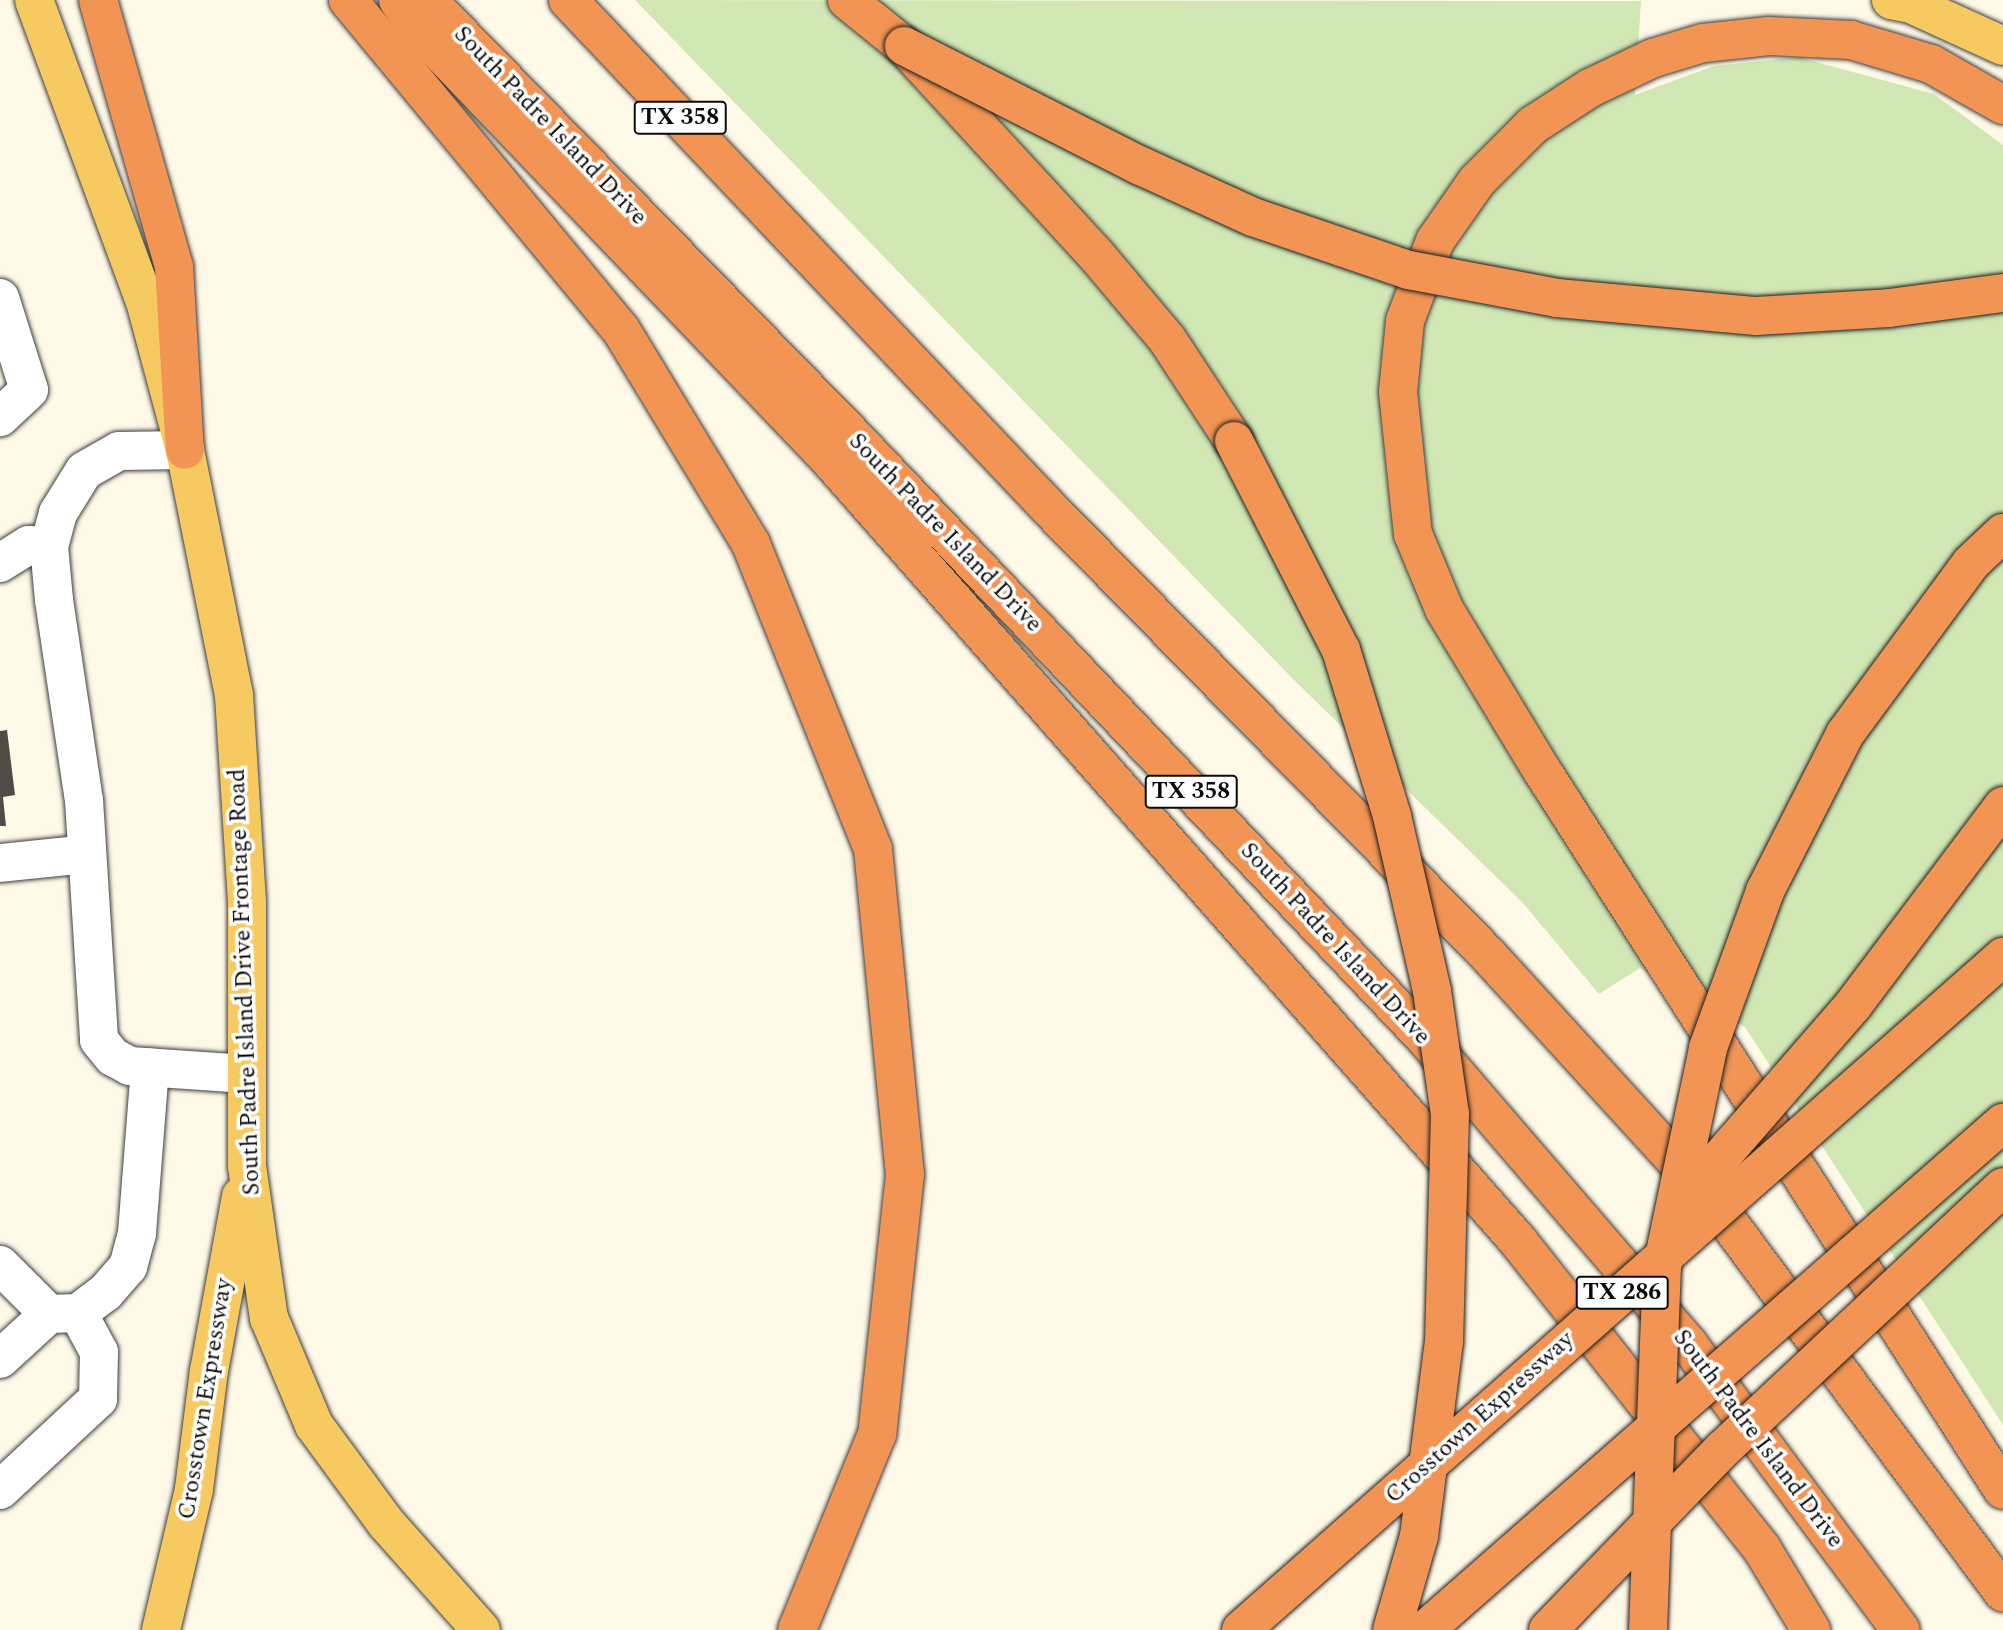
<!DOCTYPE html>
<html>
<head>
<meta charset="utf-8">
<style>
	body { margin:0 }
	#map { position:relative; width:2003px; height:1630px; overflow:hidden; background:#fff9e8; font-family:Spectral,serif }
	div>[style] { position:absolute }
	[style*='--x'] { left:calc(var(--x)*1px); top:calc(var(--y)*1px); width:calc(var(--w)*1px); rotate:calc(var(--a)*1deg) }
	.green>* { inset:0; background:#d1e7b4 }
	.building>* { inset:0; background:#534b47 }
	.roads { filter:drop-shadow(0 0 2px #3e3e3e) drop-shadow(0 0 2px #3e3e3e) }
	.minor>* { height:38px; margin:-19px; padding:0 19px; transform-origin:19px; border-radius:19px; background:#fff }
	.major>* { height:38px; margin:-19px; padding:0 19px; transform-origin:19px; border-radius:19px; background:#f6ca61 }
	.highway>* { height:38px; margin:-19px; padding:0 19px; transform-origin:19px; border-radius:19px; background:#f19454 }
	.bridges { filter:drop-shadow(0 0 2px #1c1c1c) drop-shadow(0 0 2px #1c1c1c) }
	.highway-bridge>* { height:38px; margin:-19px; padding:0 19px; transform-origin:19px; border-radius:19px; background:#f19454 }
	span { translate:-50% -50%; white-space:nowrap; text-align:center; line-height:1.15; -webkit-text-stroke:7px #fff; paint-order:stroke }
	.shield-label span { padding:2px 5px; background:#fff; border:2px solid; border-radius:5px; -webkit-text-stroke-width:0 }
	.shield-label { font-size:23px; color:#0b0b0b; font-weight:700 }
	.street-label { font-size:24px; color:#0b0b0b }
</style>
</head>
<body>
<div id="map">
	<div class="green">
		<i style="clip-path:polygon(635px 0,1641px 1px,1635px 95px,1714px 66px,1798px 57px,1934px 94px,2003px 145px,2003px 1425px,1745px 1027px,1640px 968px,1599px 994px,1523px 903px,1293px 679px)"></i>
	</div>
	<div class="building">
		<i style="clip-path:polygon(7px 730px,15px 795px,3px 797px,6px 826px,0 826px,0 731px)"></i>
	</div>
	<div class="roads">
		<div class="minor">
			<i style="--x:0;--y:298;--w:96;--a:72.5"></i>
			<i style="--x:29;--y:390;--w:40;--a:137"></i>
			<i style="--x:185;--y:450;--w:66;--a:179.1"></i>
			<i style="--x:119;--y:451;--w:40;--a:150.3"></i>
			<i style="--x:84;--y:471;--w:49;--a:121.8"></i>
			<i style="--x:58;--y:513;--w:34;--a:105"></i>
			<i style="--x:49;--y:546;--w:54;--a:84.7"></i>
			<i style="--x:54;--y:600;--w:202;--a:81.5"></i>
			<i style="--x:84;--y:800;--w:240;--a:86.4"></i>
			<i style="--x:99;--y:1040;--w:22;--a:51"></i>
			<i style="--x:113;--y:1057;--w:19;--a:28"></i>
			<i style="--x:130;--y:1066;--w:116;--a:3.9"></i>
			<i style="--x:0;--y:563;--w:34;--a:-32"></i>
			<i style="--x:29;--y:545;--w:20;--a:3"></i>
			<i style="--x:0;--y:863;--w:87;--a:-5.9"></i>
			<i style="--x:0;--y:1265;--w:69;--a:45"></i>
			<i style="--x:49;--y:1314;--w:29;--a:-2"></i>
			<i style="--x:78;--y:1313;--w:34;--a:-37"></i>
			<i style="--x:105;--y:1293;--w:35;--a:-49"></i>
			<i style="--x:128;--y:1267;--w:35;--a:-75"></i>
			<i style="--x:137;--y:1233;--w:166;--a:-85.5"></i>
			<i style="--x:0;--y:1359;--w:67;--a:-42.6"></i>
			<i style="--x:0;--y:1490;--w:134;--a:-42.9"></i>
			<i style="--x:98;--y:1399;--w:47;--a:-88.8"></i>
			<i style="--x:99;--y:1352;--w:44;--a:-118.3"></i>
		</div>
		<div class="major">
			<i style="--x:34;--y:0;--w:321;--a:69.8"></i>
			<i style="--x:145;--y:301;--w:154;--a:75"></i>
			<i style="--x:185;--y:450;--w:250;--a:78.7"></i>
			<i style="--x:234;--y:695;--w:207;--a:86.4"></i>
			<i style="--x:247;--y:902;--w:264;--a:90"></i>
			<i style="--x:247;--y:1166;--w:154;--a:81.8"></i>
			<i style="--x:269;--y:1318;--w:116;--a:67.2"></i>
			<i style="--x:314;--y:1425;--w:122;--a:53.7"></i>
			<i style="--x:386;--y:1523;--w:143;--a:48.4"></i>
			<i style="--x:1891;--y:0;--w:20;--a:11"></i>
			<i style="--x:1911;--y:4;--w:101;--a:24.5"></i>
			<i style="--x:161;--y:1630;--w:145;--a:-76.8"></i>
			<i style="--x:194;--y:1489;--w:119;--a:-82.8"></i>
			<i style="--x:209;--y:1371;--w:178;--a:-79.6"></i>
		</div>
		<div class="highway">
			<i style="--x:98;--y:0;--w:278;--a:74.1"></i>
			<i style="--x:174;--y:267;--w:183;--a:86.6"></i>
			<i style="--x:348;--y:0;--w:428;--a:50.4"></i>
			<i style="--x:621;--y:330;--w:250;--a:58.7"></i>
			<i style="--x:751;--y:544;--w:328;--a:68.2"></i>
			<i style="--x:873;--y:849;--w:327;--a:84.4"></i>
			<i style="--x:905;--y:1174;--w:262;--a:96.1"></i>
			<i style="--x:877;--y:1434;--w:212;--a:112.2"></i>
			<i style="--x:398;--y:0;--w:38;--a:55"></i>
			<i style="--x:420;--y:31;--w:593;--a:46.3"></i>
			<i style="--x:830;--y:460;--w:1041;--a:48.62"></i>
			<i style="--x:1518;--y:1241;--w:393;--a:51.6"></i>
			<i style="--x:1762;--y:1549;--w:95;--a:58.8"></i>
			<i style="--x:427;--y:0;--w:610;--a:45.66"></i>
			<i style="--x:853;--y:436;--w:830;--a:46.46"></i>
			<i style="--x:1425;--y:1038;--w:405;--a:49.3"></i>
			<i style="--x:1689;--y:1345;--w:355;--a:53.4"></i>
			<i style="--x:568;--y:0;--w:701;--a:46.56"></i>
			<i style="--x:1050;--y:509;--w:625;--a:45.52"></i>
			<i style="--x:1488;--y:955;--w:331;--a:47.6"></i>
			<i style="--x:1711;--y:1199;--w:490;--a:53.4"></i>
			<i style="--x:847;--y:0;--w:73;--a:38.9"></i>
			<i style="--x:904;--y:46;--w:285;--a:47.4"></i>
			<i style="--x:1097;--y:256;--w:109;--a:49.9"></i>
			<i style="--x:1167;--y:339;--w:122;--a:56.7"></i>
			<i style="--x:2003;--y:105;--w:83;--a:-150.3"></i>
			<i style="--x:1931;--y:64;--w:84;--a:-163.3"></i>
			<i style="--x:1851;--y:40;--w:82;--a:-177.2"></i>
			<i style="--x:1769;--y:36;--w:66;--a:173.9"></i>
			<i style="--x:1703;--y:43;--w:52;--a:163.3"></i>
			<i style="--x:1653;--y:58;--w:70;--a:154.5"></i>
			<i style="--x:1590;--y:88;--w:68;--a:147"></i>
			<i style="--x:1533;--y:125;--w:79;--a:135"></i>
			<i style="--x:1477;--y:181;--w:73;--a:125"></i>
			<i style="--x:1435;--y:241;--w:85;--a:110.6"></i>
			<i style="--x:1405;--y:321;--w:71;--a:95.6"></i>
			<i style="--x:1398;--y:392;--w:143;--a:84"></i>
			<i style="--x:1413;--y:534;--w:81;--a:67.5"></i>
			<i style="--x:1444;--y:609;--w:187;--a:58.8"></i>
			<i style="--x:1541;--y:769;--w:856;--a:57.35"></i>
		</div>
	</div>
	<div class="bridges">
		<div class="highway-bridge">
			<i style="--x:904;--y:46;--w:266;--a:26.9"></i>
			<i style="--x:1141;--y:166;--w:123;--a:24.5"></i>
			<i style="--x:1253;--y:217;--w:165;--a:18.8"></i>
			<i style="--x:1409;--y:270;--w:151;--a:10.7"></i>
			<i style="--x:1557;--y:298;--w:200;--a:5.2"></i>
			<i style="--x:1756;--y:316;--w:133;--a:-3.4"></i>
			<i style="--x:1889;--y:308;--w:115;--a:-7.5"></i>
			<i style="--x:1234;--y:441;--w:235;--a:62.9"></i>
			<i style="--x:1341;--y:650;--w:174;--a:72.9"></i>
			<i style="--x:1392;--y:816;--w:180;--a:77.1"></i>
			<i style="--x:1432;--y:991;--w:124;--a:81.7"></i>
			<i style="--x:1450;--y:1114;--w:227;--a:91.5"></i>
			<i style="--x:1444;--y:1341;--w:197;--a:97.3"></i>
			<i style="--x:1419;--y:1536;--w:98;--a:106"></i>
			<i style="--x:1676;--y:1209;--w:271;--a:-49"></i>
			<i style="--x:1854;--y:1004;--w:248;--a:-53"></i>
			<i style="--x:1241;--y:1630;--w:1017;--a:-41.45"></i>
			<i style="--x:1425;--y:1630;--w:769;--a:-41.26"></i>
			<i style="--x:1548;--y:1630;--w:252;--a:-46"></i>
			<i style="--x:1723;--y:1449;--w:383;--a:-43.1"></i>
			<i style="--x:1648;--y:1630;--w:363;--a:-87.8"></i>
			<i style="--x:1662;--y:1267;--w:224;--a:-78.1"></i>
			<i style="--x:1708;--y:1048;--w:167;--a:-70"></i>
			<i style="--x:1765;--y:891;--w:176;--a:-63"></i>
			<i style="--x:1845;--y:734;--w:212;--a:-53.6"></i>
			<i style="--x:1971;--y:563;--w:44;--a:-43.2"></i>
		</div>
	</div>
	<div class="shield-label">
		<span style="left:680px;top:118px">TX 358</span>
		<span style="left:1191px;top:792px">TX 358</span>
		<span style="left:1622px;top:1293px">TX 286</span>
	</div>
	<div class="street-label">
		<span style="left:550px;top:126px;rotate:46deg">South Padre Island Drive</span>
		<span style="left:945px;top:533px;rotate:46deg">South Padre Island Drive</span>
		<span style="left:1335px;top:944px;rotate:47deg">South Padre Island Drive</span>
		<span style="left:245px;top:982px;rotate:-92deg">South Padre Island Drive Frontage Road</span>
		<span style="left:206px;top:1399px;rotate:-81deg">Crosstown Expressway</span>
		<span style="left:1480px;top:1418px;rotate:-42deg">Crosstown Expressway</span>
		<span style="left:1758px;top:1439px;rotate:53deg">South Padre Island Drive</span>
	</div>
</div>
</body>
</html>
